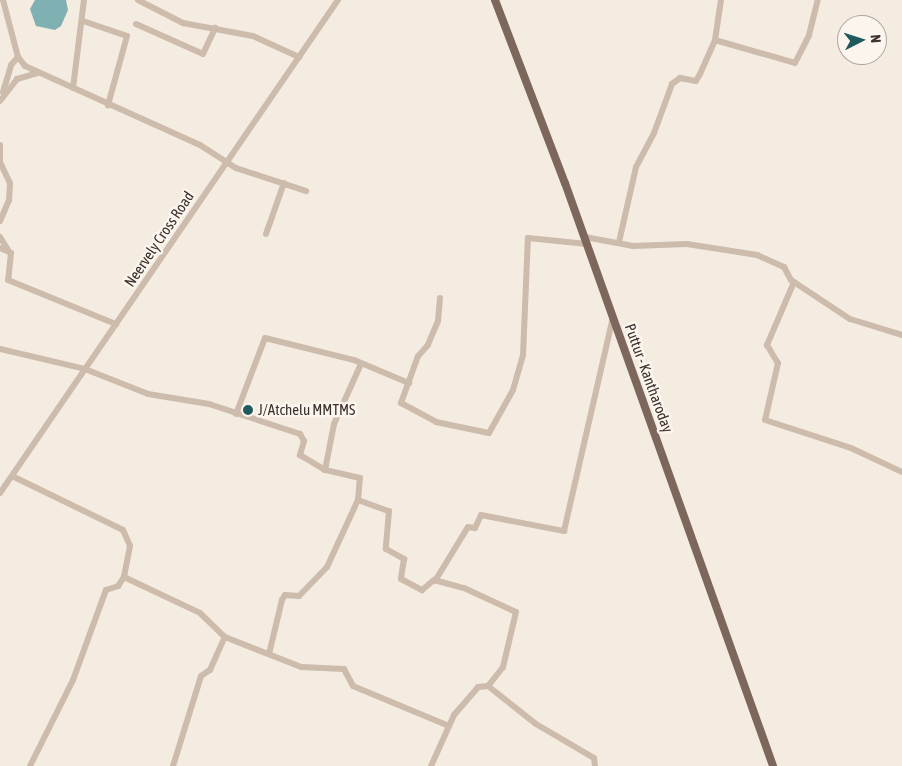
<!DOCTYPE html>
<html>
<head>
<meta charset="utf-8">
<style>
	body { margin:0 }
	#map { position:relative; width:902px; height:766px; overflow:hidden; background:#f4ebe1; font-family:"Asap Condensed",sans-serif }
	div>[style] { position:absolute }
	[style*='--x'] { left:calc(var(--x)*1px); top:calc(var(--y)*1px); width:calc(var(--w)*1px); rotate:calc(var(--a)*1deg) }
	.water>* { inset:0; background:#7fb0b2 }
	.minor>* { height:6px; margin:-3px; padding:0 3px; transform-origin:3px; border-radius:3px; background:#cdbbac }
	.major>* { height:8px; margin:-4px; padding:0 4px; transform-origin:4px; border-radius:4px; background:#7d675c }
	.dots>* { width:14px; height:14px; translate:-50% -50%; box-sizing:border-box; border:2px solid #fbf5ee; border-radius:50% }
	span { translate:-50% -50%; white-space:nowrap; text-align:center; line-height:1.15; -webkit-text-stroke:5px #fbf5ee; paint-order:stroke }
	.street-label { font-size:15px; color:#3b302b }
	.poi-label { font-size:15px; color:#3b302b }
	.left { translate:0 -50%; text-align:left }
	.north { position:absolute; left:837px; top:15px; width:50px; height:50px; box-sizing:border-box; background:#fbf5ee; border:1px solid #aea6a0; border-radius:50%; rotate:85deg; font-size:14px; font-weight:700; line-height:20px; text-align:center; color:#3b302b }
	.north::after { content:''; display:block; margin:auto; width:18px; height:22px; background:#1f5a5e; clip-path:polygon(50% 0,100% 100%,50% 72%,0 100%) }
</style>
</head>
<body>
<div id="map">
	<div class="water">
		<i style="clip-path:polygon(35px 0,66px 0,68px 10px,61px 26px,55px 30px,36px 26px,30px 9px)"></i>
	</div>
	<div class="minor">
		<i style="--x:3;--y:0;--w:59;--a:75.3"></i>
		<i style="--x:18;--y:57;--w:11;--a:52"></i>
		<i style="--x:25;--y:66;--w:192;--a:24.3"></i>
		<i style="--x:200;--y:145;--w:43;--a:32.6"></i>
		<i style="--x:236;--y:168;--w:74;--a:18.2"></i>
		<i style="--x:138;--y:0;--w:51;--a:27.1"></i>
		<i style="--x:183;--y:23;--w:71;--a:10.5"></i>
		<i style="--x:253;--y:36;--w:51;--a:24.5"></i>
		<i style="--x:83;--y:21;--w:46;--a:18.8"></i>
		<i style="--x:127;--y:36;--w:72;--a:105.4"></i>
		<i style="--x:136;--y:24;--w:73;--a:24.1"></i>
		<i style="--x:203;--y:54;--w:29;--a:-65"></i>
		<i style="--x:715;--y:40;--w:83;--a:16"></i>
		<i style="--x:795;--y:63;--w:31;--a:-63"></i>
		<i style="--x:809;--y:35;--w:36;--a:-76"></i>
		<i style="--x:73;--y:88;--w:89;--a:-82.9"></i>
		<i style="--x:3;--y:92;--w:28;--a:-73"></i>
		<i style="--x:11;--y:65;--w:11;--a:-49"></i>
		<i style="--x:0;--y:101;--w:28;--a:-52"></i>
		<i style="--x:17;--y:79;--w:22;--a:-16"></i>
		<i style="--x:0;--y:145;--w:17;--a:90"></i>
		<i style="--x:0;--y:162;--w:23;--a:65"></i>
		<i style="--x:10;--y:183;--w:17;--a:93"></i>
		<i style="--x:9;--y:200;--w:23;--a:113"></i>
		<i style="--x:266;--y:234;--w:54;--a:-70.6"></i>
		<i style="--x:0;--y:237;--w:15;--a:58"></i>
		<i style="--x:585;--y:237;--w:49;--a:10.6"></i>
		<i style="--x:633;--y:246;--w:54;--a:-2.1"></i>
		<i style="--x:687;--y:244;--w:71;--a:8.9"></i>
		<i style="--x:757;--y:255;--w:30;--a:24"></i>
		<i style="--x:784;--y:267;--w:15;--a:62"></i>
		<i style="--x:791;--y:280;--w:71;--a:33.5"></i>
		<i style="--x:850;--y:319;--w:54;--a:17.1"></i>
		<i style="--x:619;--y:242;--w:77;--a:-77.2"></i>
		<i style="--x:636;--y:167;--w:38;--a:-62"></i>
		<i style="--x:654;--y:133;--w:52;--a:-69.8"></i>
		<i style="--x:672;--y:84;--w:10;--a:-37"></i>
		<i style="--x:680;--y:78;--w:16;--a:11"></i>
		<i style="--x:696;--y:81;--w:8;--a:-60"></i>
		<i style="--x:700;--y:74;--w:37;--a:-66"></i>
		<i style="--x:715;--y:40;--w:40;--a:-81.5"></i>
		<i style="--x:0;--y:248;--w:12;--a:24"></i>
		<i style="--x:11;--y:253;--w:27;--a:96"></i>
		<i style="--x:8;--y:280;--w:117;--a:22.2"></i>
		<i style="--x:794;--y:282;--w:69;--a:113.2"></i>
		<i style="--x:767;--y:345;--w:21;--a:59"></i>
		<i style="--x:778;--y:363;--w:58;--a:102.8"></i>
		<i style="--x:765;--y:420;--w:90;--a:18"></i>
		<i style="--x:851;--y:448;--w:56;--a:25.2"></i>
		<i style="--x:440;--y:298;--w:23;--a:95"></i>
		<i style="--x:438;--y:321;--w:26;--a:113"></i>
		<i style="--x:428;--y:345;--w:15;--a:132"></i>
		<i style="--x:418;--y:356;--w:50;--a:109.9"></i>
		<i style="--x:401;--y:403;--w:40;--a:28"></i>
		<i style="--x:436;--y:422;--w:54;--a:11.7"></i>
		<i style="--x:489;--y:433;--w:49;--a:-60.8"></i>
		<i style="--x:513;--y:390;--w:36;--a:-74"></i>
		<i style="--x:523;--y:355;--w:117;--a:-87.6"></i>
		<i style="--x:528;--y:238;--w:59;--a:5.8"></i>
		<i style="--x:0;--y:349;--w:87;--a:13.2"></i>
		<i style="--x:85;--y:369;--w:68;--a:21.6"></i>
		<i style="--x:148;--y:394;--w:62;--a:9.3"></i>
		<i style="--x:209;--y:404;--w:96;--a:18.2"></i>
		<i style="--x:300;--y:434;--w:8;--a:60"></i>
		<i style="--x:304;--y:441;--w:15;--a:106"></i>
		<i style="--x:300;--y:455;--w:29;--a:31"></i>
		<i style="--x:236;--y:414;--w:81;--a:-69.1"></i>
		<i style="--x:265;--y:338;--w:92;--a:13.9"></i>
		<i style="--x:354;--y:360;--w:60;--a:22.7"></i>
		<i style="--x:12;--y:476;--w:123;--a:25.9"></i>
		<i style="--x:123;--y:530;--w:17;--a:66"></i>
		<i style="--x:130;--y:546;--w:32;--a:101"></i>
		<i style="--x:124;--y:577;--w:84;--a:25.3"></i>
		<i style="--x:200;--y:613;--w:35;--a:44"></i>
		<i style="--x:225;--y:637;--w:82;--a:21.5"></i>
		<i style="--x:301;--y:667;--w:43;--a:2.7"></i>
		<i style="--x:344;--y:669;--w:19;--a:62"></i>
		<i style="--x:353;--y:686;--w:104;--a:22.6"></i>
		<i style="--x:0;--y:493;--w:598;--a:-55.57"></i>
		<i style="--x:358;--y:500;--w:33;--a:20"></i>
		<i style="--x:389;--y:511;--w:38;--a:95"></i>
		<i style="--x:386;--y:549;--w:21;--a:29"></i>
		<i style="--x:404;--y:559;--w:20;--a:99"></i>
		<i style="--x:401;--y:579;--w:24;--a:28"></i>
		<i style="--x:422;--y:590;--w:16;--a:-40"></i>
		<i style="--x:434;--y:580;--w:31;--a:15"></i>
		<i style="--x:464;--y:588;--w:57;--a:24.8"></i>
		<i style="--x:516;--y:612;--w:57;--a:103.3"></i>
		<i style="--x:503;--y:667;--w:24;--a:128"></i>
		<i style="--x:435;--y:581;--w:63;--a:-58.6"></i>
		<i style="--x:468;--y:527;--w:7;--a:8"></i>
		<i style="--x:475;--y:528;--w:14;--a:-65"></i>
		<i style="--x:481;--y:515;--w:85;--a:10.9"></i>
		<i style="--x:564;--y:531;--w:220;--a:-77.1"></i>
		<i style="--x:269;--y:654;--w:56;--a:-76.5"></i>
		<i style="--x:282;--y:600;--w:6;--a:-59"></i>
		<i style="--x:285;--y:595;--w:14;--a:4"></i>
		<i style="--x:299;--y:596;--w:40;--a:-46"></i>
		<i style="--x:327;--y:567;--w:74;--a:-65.2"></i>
		<i style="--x:358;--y:500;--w:22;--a:-85"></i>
		<i style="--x:360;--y:478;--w:36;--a:-167"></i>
		<i style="--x:325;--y:470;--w:47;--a:-78.9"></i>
		<i style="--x:334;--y:424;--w:66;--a:-65.8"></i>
		<i style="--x:30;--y:766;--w:96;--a:-63.4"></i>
		<i style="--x:73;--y:680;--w:96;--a:-69.9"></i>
		<i style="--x:106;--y:590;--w:13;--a:-18"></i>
		<i style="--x:118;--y:586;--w:11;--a:-56"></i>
		<i style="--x:173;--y:766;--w:94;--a:-72.7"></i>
		<i style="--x:201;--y:676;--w:11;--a:-34"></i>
		<i style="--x:210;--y:670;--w:36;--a:-66"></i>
		<i style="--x:431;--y:766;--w:56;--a:-65.7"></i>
		<i style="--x:454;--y:715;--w:37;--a:-49"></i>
		<i style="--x:478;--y:687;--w:10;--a:-6"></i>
		<i style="--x:488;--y:686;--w:61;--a:38.4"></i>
		<i style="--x:536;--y:724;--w:67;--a:30.4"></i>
		<i style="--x:594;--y:758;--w:8;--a:83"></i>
	</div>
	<div class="major">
		<i style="--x:495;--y:0;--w:196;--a:69.1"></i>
		<i style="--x:565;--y:183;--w:619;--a:70.36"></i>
	</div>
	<div class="dots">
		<i style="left:248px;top:410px;background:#1f5a5e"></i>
	</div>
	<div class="street-label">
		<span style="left:159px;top:239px;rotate:-56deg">Neervely Cross Road</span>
		<span style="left:649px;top:378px;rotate:70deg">Puttur - Kantharoday</span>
	</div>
	<div class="poi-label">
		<span class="left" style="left:258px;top:410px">J/Atchelu MMTMS</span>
	</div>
	<div class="north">N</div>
</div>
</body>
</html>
